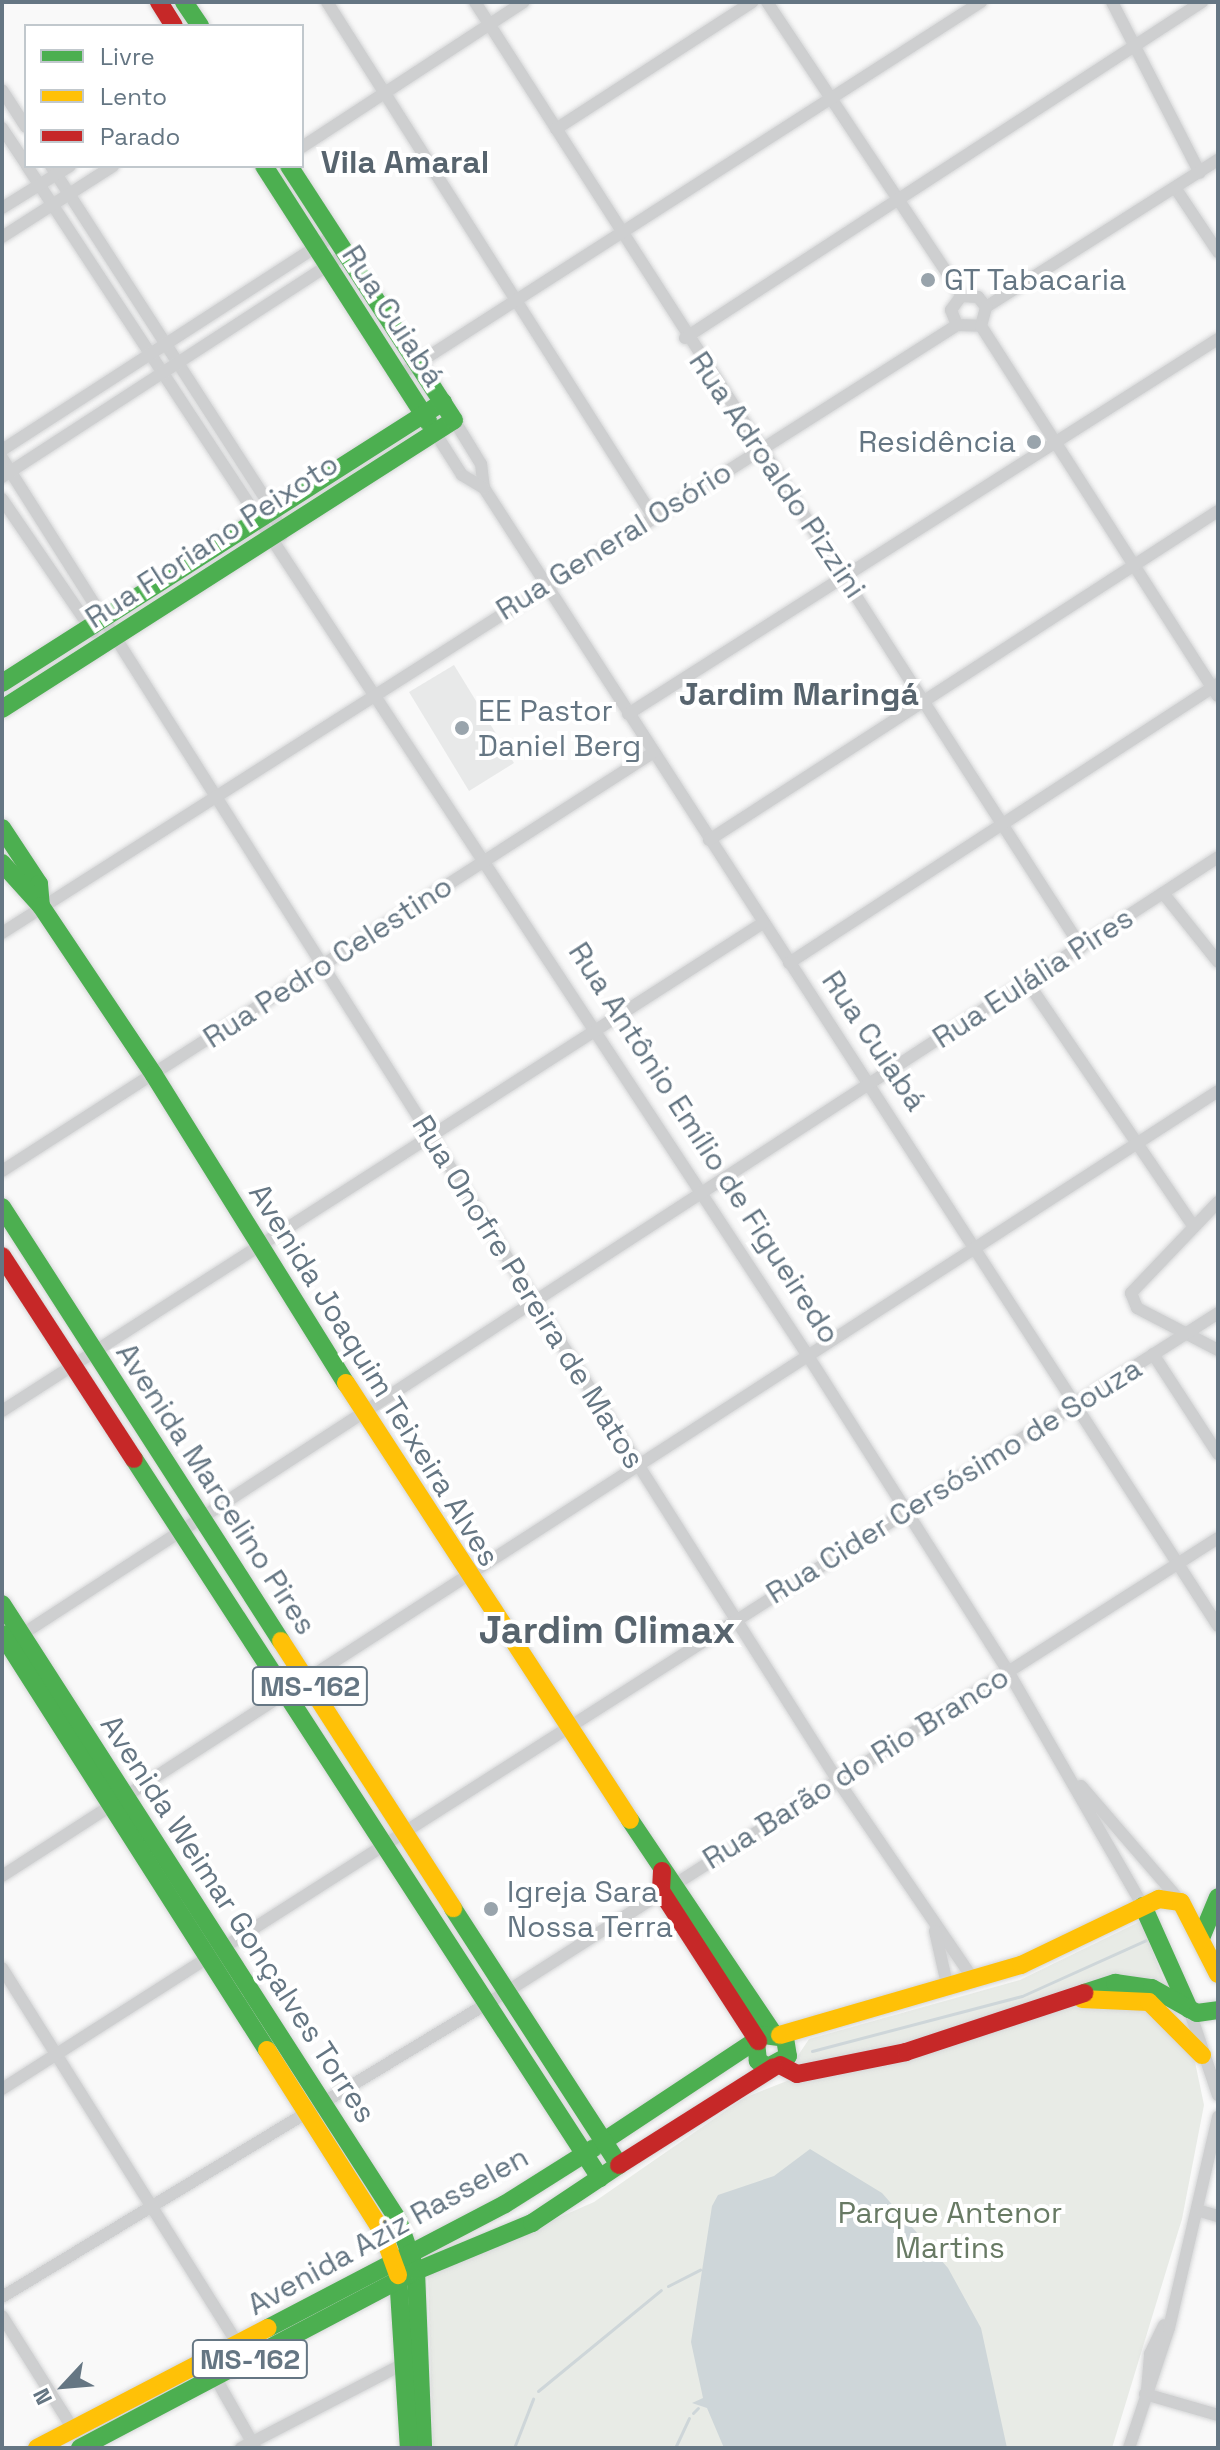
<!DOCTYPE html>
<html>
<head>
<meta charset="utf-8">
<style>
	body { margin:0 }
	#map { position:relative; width:1220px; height:2450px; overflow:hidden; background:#f9f9f9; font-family:"Space Grotesk",sans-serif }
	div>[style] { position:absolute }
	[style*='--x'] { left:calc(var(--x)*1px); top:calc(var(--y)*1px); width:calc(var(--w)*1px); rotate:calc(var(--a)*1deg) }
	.built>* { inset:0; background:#e8e9e9 }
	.green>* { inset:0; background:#e8ebe6 }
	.water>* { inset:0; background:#ced6d9 }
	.stream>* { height:3px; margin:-1.5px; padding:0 1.5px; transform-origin:1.5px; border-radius:1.5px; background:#ced6d9 }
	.roads { filter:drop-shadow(0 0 2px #d5d6d7) drop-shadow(0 0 2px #d5d6d7) }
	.street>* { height:12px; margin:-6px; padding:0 6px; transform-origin:6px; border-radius:6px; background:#cecfd0 }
	.fast>* { height:18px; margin:-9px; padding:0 9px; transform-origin:9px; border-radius:9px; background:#4caf50 }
	.slow>* { height:18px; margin:-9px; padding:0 9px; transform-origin:9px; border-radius:9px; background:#ffc107 }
	.jam>* { height:18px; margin:-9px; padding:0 9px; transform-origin:9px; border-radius:9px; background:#c62828 }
	.dots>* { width:22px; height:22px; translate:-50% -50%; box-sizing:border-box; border:4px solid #fff; border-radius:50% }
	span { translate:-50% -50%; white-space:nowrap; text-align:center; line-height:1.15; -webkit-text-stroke:8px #fff; paint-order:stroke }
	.shield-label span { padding:2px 6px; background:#fff; border:2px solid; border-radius:6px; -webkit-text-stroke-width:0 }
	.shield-label { font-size:28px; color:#657683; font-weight:700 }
	.poi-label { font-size:30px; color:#657683 }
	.left { translate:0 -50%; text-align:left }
	.right { translate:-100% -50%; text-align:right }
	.street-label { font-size:30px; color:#657683 }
	.park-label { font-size:30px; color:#687a64 }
	.neighbourhood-label { font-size:32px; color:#57646e; font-weight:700 }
	.district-label { font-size:38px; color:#57646e; font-weight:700 }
	.frame { position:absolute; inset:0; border:4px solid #657683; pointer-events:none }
	.legend { position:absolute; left:24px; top:24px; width:280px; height:144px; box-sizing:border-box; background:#fff; border:2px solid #c1c8cd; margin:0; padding:10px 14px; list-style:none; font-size:24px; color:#657683 }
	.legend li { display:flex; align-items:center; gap:16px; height:40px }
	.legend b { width:40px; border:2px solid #c1c8cd }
	.north { position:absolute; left:24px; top:2346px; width:80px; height:80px; -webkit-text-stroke:6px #fff; paint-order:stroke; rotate:244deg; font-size:22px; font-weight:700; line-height:32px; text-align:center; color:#657683 }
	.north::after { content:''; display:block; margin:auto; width:28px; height:36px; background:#657683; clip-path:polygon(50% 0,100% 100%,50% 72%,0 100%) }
</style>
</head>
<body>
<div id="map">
	<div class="built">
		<i style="clip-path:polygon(454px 665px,514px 763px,469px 791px,409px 692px)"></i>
	</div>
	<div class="green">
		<i style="clip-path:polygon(1141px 1921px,1195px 2062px,1204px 2105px,1182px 2219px,1112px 2448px,433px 2448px,428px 2275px,594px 2202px,744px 2098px,797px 2077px,791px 2066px,809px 2039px,1020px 1980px)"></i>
	</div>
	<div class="water">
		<i style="clip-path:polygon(810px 2149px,882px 2193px,948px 2268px,981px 2328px,1007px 2448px,724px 2448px,707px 2408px,692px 2403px,703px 2398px,691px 2342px,712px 2206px,718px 2195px,774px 2176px)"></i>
	</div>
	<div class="stream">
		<i style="--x:812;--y:2051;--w:217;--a:-14.7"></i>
		<i style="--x:1022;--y:1996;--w:136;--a:-24.3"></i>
		<i style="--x:668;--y:2286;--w:36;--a:-27"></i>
		<i style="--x:538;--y:2391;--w:159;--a:-39.4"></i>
		<i style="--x:693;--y:2413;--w:7;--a:-45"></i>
		<i style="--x:514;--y:2448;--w:53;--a:-68.8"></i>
		<i style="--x:675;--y:2448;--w:33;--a:-65"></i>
	</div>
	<div class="roads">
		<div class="street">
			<i style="--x:327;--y:2;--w:611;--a:57.64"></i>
			<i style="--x:475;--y:2;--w:1123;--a:57.33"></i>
			<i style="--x:767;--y:2;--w:353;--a:56.4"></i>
			<i style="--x:1112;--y:2;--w:192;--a:62.8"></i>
			<i style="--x:2;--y:90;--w:44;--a:57"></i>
			<i style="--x:2;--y:128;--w:43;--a:56.3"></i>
			<i style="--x:556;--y:129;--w:234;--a:-32.9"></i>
			<i style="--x:302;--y:147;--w:265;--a:-33.2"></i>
			<i style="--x:27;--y:166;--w:1423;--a:56.72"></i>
			<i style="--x:808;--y:1356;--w:375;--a:57.6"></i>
			<i style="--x:1009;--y:1673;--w:269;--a:60.1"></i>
			<i style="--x:51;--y:166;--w:408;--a:57.2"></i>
			<i style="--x:272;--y:509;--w:28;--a:69"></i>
			<i style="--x:1176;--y:189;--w:76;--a:56.3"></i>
			<i style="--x:2;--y:208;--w:80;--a:-31.7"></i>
			<i style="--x:2;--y:237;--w:132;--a:-32.6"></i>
			<i style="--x:986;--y:307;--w:275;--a:-32.4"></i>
			<i style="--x:957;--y:325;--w:16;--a:-112"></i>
			<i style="--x:951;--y:310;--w:17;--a:-54"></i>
			<i style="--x:961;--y:296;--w:17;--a:3"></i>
			<i style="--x:978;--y:297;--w:13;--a:51"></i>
			<i style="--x:957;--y:325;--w:24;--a:2"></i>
			<i style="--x:981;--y:326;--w:20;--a:-75"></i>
			<i style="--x:981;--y:326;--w:439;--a:57.4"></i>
			<i style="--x:685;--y:338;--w:617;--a:-33.02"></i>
			<i style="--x:398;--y:376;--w:693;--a:-32.68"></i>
			<i style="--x:454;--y:420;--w:52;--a:58.5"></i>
			<i style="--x:481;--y:464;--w:24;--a:83"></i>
			<i style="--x:484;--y:488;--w:1354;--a:57.18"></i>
			<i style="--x:434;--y:431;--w:52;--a:57.5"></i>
			<i style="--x:462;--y:475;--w:26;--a:31"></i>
			<i style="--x:2;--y:450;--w:396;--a:-32.9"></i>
			<i style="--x:2;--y:458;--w:1561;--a:57.71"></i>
			<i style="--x:836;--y:1778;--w:245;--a:55.7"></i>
			<i style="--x:2;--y:477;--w:409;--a:-33"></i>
			<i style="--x:2;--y:499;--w:161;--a:55.6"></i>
			<i style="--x:628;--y:714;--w:699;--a:-32.44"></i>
			<i style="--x:709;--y:840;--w:606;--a:-32.88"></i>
			<i style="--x:1163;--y:893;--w:88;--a:51.4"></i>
			<i style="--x:2;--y:933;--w:1132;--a:-32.48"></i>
			<i style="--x:789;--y:963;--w:512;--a:-33.04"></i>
			<i style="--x:1028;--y:983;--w:295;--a:55.8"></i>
			<i style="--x:2;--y:1171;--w:775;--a:-32.73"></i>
			<i style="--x:1218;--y:1202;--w:126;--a:133.7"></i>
			<i style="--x:1131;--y:1293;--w:16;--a:68"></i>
			<i style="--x:1137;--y:1308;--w:91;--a:27.4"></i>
			<i style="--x:1153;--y:1354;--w:119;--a:57"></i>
			<i style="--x:2;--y:1411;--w:904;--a:-32.67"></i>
			<i style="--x:18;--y:1637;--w:1431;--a:-33.02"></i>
			<i style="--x:1081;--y:1786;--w:153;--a:49.2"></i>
			<i style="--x:2;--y:1876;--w:1447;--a:-32.84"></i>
			<i style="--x:935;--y:1931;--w:58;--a:77.2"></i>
			<i style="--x:2;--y:1968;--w:448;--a:57.9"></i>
			<i style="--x:1189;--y:2009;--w:91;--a:71.4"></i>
			<i style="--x:2;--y:2089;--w:1443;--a:-32.54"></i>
			<i style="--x:1200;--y:2211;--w:19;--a:16"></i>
			<i style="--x:2;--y:2297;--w:589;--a:-31.18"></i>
			<i style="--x:506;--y:1992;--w:844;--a:-32.52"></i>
			<i style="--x:2;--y:2316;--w:137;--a:57.8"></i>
			<i style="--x:215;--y:2377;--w:81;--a:60.3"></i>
			<i style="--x:1147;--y:2390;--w:36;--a:-85"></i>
			<i style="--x:1150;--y:2354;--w:32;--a:-64"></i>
			<i style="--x:1145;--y:2394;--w:76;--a:16"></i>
			<i style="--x:241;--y:2448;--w:189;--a:-27.4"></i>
			<i style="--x:1129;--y:2448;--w:126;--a:-71.6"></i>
			<i style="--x:1169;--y:2328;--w:217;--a:-76.9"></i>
		</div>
		<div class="fast">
			<i style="--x:184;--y:2;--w:29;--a:56"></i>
			<i style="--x:264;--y:166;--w:305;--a:57.3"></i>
			<i style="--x:2;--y:683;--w:523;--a:-32.5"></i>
			<i style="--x:2;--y:709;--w:536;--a:-32.59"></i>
			<i style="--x:454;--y:420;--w:303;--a:-123"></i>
			<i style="--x:2;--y:828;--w:67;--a:56.5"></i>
			<i style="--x:39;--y:884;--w:22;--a:85"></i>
			<i style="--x:2;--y:863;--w:58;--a:47.8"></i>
			<i style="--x:41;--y:906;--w:203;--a:56.2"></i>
			<i style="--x:154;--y:1075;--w:363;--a:58.1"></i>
			<i style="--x:2;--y:1207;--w:516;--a:57.26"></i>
			<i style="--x:134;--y:1459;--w:857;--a:57.05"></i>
			<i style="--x:2;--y:1604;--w:732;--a:57.26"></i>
			<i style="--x:398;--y:2220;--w:54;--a:70.6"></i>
			<i style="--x:416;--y:2271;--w:177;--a:87.7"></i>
			<i style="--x:2;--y:1634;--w:493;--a:57.5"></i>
			<i style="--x:630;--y:1820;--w:257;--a:56.1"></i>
			<i style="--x:1143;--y:1906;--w:113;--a:65.9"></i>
			<i style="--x:1201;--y:1938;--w:44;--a:-67.5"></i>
			<i style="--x:1084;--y:1993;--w:33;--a:-18"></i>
			<i style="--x:1115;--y:1983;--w:37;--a:8"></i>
			<i style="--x:1152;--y:1988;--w:51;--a:29.1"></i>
			<i style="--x:1197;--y:2013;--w:21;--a:-8"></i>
			<i style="--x:604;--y:2141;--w:192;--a:-33.5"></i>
			<i style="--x:764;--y:2035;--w:21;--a:8"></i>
			<i style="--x:785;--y:2038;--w:18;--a:81"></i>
			<i style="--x:788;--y:2056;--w:23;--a:151"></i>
			<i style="--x:768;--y:2067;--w:12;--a:-149"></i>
			<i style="--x:758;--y:2061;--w:18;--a:-96"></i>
			<i style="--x:398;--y:2275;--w:173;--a:86.4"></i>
			<i style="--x:268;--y:2328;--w:267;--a:-27.6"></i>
			<i style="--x:505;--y:2204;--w:105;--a:-32.2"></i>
			<i style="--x:80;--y:2448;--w:380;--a:-27.8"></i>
			<i style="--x:416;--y:2271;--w:126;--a:-22.5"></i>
			<i style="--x:532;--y:2223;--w:105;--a:-33.7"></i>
			<i style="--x:619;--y:2165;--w:306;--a:-122.9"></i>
		</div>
		<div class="slow">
			<i style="--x:346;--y:1383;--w:521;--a:56.98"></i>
			<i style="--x:281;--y:1641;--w:318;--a:57.2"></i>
			<i style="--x:1082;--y:1999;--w:67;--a:2.6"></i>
			<i style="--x:1149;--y:2002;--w:75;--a:45"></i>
			<i style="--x:780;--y:2035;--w:251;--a:-16.2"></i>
			<i style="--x:1021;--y:1965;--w:153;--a:-25.6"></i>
			<i style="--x:1159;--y:1899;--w:22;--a:8"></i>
			<i style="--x:1181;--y:1902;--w:81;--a:62.8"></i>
			<i style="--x:267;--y:2050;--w:214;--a:57.6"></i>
			<i style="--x:382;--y:2231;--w:47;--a:70"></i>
			<i style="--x:37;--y:2448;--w:260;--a:-27.5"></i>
		</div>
		<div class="jam">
			<i style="--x:159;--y:2;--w:28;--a:58"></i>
			<i style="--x:2;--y:1256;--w:242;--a:57"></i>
			<i style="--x:662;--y:1871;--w:20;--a:93"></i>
			<i style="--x:661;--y:1891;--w:179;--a:57.1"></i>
			<i style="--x:780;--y:2065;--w:19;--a:28"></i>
			<i style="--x:797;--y:2074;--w:111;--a:-11.4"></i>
			<i style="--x:906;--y:2052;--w:188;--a:-18.3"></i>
			<i style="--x:619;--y:2165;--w:183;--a:-32.3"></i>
		</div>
	</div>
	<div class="dots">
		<i style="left:928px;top:280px;background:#99a4ac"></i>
		<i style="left:1034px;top:442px;background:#99a4ac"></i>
		<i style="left:462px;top:728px;background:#99a4ac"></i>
		<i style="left:491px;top:1909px;background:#99a4ac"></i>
	</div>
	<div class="shield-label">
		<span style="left:310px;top:1686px">MS-162</span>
		<span style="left:250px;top:2359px">MS-162</span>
	</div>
	<div class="poi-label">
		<span class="left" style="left:944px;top:280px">GT Tabacaria</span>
		<span class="right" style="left:1016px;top:442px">Residência</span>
		<span class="left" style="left:478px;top:728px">EE Pastor<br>Daniel Berg</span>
		<span class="left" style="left:507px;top:1909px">Igreja Sara<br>Nossa Terra</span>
	</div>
	<div class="street-label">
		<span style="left:393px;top:316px;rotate:57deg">Rua Cuiabá</span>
		<span style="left:777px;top:475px;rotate:56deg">Rua Adroaldo Pizzini</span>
		<span style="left:212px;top:541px;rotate:-33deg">Rua Floriano Peixoto</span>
		<span style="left:614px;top:541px;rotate:-32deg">Rua General Osório</span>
		<span style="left:328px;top:962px;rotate:-33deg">Rua Pedro Celestino</span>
		<span style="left:1033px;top:978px;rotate:-33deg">Rua Eulália Pires</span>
		<span style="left:874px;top:1041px;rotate:56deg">Rua Cuiabá</span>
		<span style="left:704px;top:1143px;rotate:57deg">Rua Antônio Emílio de Figueiredo</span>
		<span style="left:528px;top:1292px;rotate:58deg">Rua Onofre Pereira de Matos</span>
		<span style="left:374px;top:1375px;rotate:58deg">Avenida Joaquim Teixeira Alves</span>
		<span style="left:954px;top:1481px;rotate:-32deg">Rua Cider Cersósimo de Souza</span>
		<span style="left:216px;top:1489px;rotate:57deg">Avenida Marcelino Pires</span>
		<span style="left:856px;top:1768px;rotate:-32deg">Rua Barão do Rio Branco</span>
		<span style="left:238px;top:1919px;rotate:57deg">Avenida Weimar Gonçalves Torres</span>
		<span style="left:388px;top:2231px;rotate:-29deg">Avenida Aziz Rasselen</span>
	</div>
	<div class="park-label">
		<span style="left:950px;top:2230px">Parque Antenor<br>Martins</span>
	</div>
	<div class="neighbourhood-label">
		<span style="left:405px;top:162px">Vila Amaral</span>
		<span style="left:799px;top:694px">Jardim Maringá</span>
	</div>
	<div class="district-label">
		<span style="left:607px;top:1631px">Jardim Climax</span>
	</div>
	<div class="frame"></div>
	<ul class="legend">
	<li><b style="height:10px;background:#4caf50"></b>Livre</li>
	<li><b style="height:10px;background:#ffc107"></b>Lento</li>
	<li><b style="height:10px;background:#c62828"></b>Parado</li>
	</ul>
	<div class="north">N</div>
</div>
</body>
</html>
